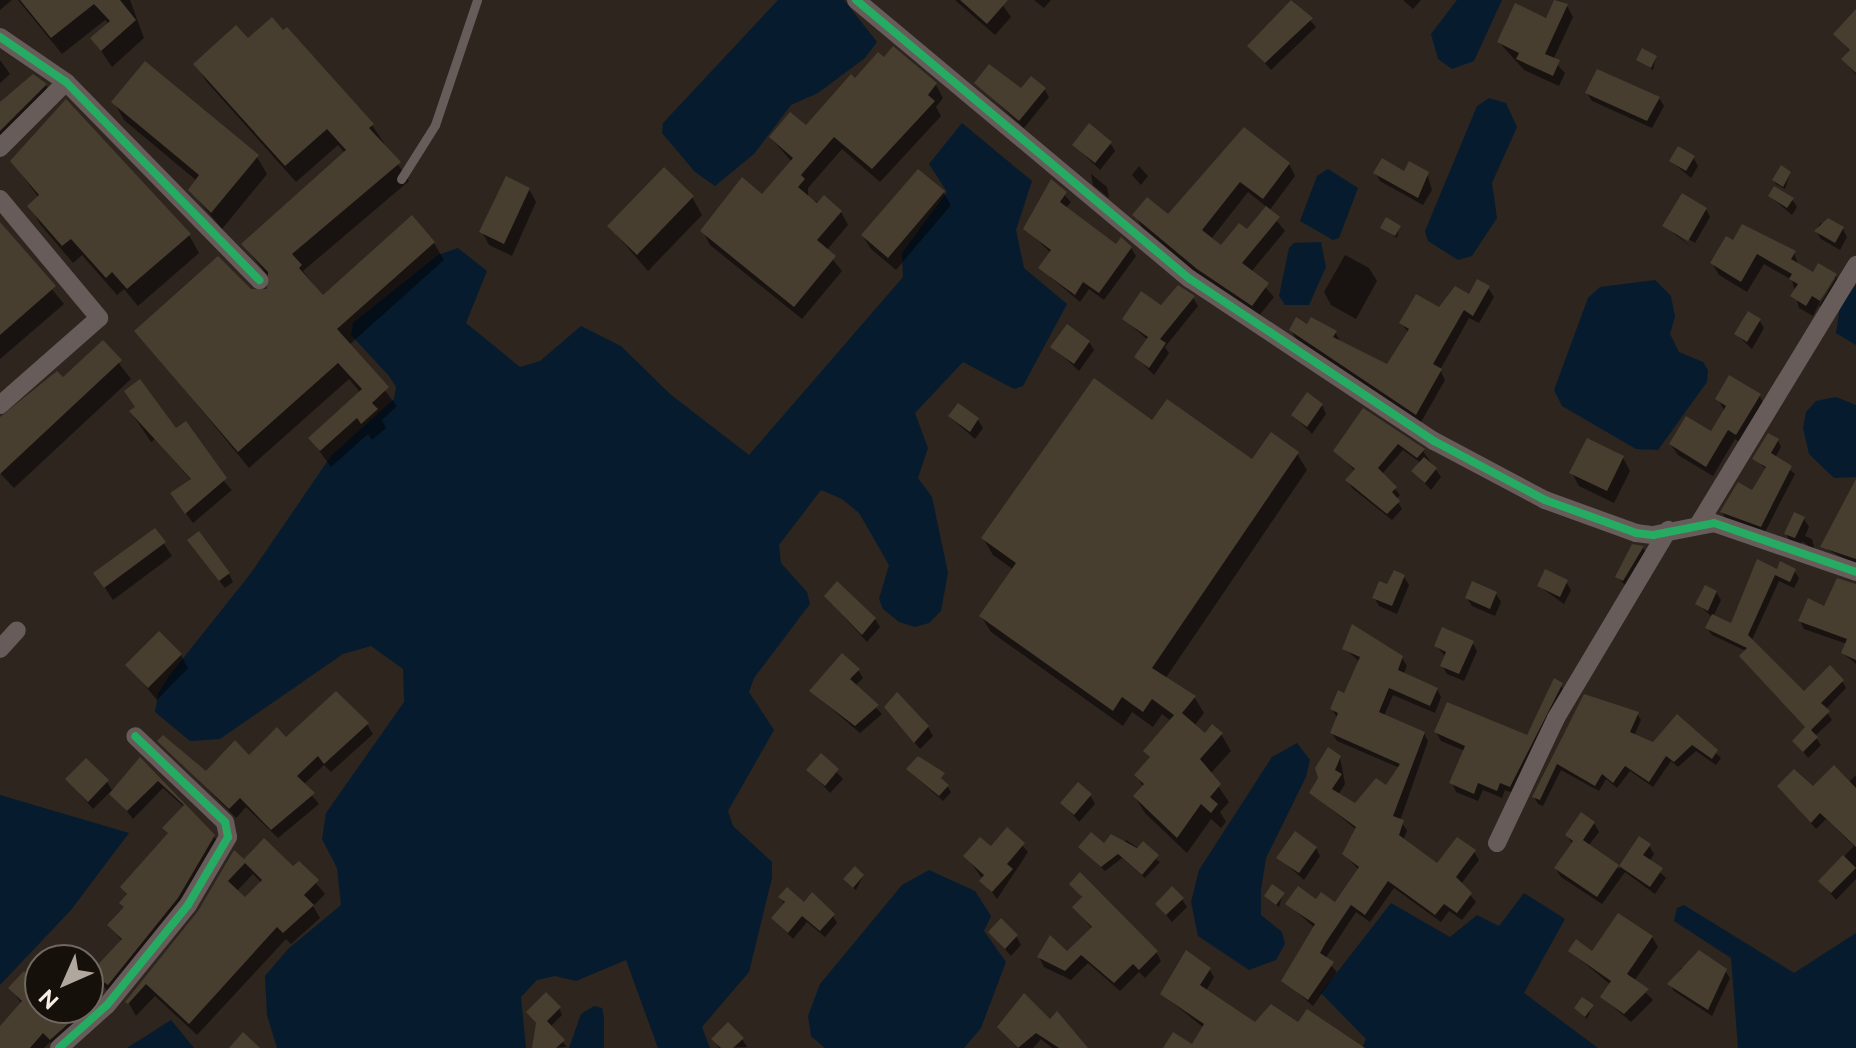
<!DOCTYPE html>
<html>
<head>
<meta charset="utf-8">
<style>
	body { margin:0 }
	#map { position:relative; width:1856px; height:1048px; overflow:hidden; background:#2d251e; font-family:Raleway,sans-serif }
	div>[style] { position:absolute }
	[style*='--x'] { left:calc(var(--x)*1px); top:calc(var(--y)*1px); width:calc(var(--w)*1px); rotate:calc(var(--a)*1deg) }
	.water>* { inset:0; background:#061c2e }
	.shadow>* { inset:0; background:#0007 }
	.building>* { inset:0; background:#483e2f }
	.lane>* { height:9px; margin:-4.5px; padding:0 4.5px; transform-origin:4.5px; border-radius:4.5px; background:#675c5a }
	.street>* { height:18px; margin:-9px; padding:0 9px; transform-origin:9px; border-radius:9px; background:#675c5a }
	.cycleway>* { height:8px; margin:-4px; padding:0 4px; transform-origin:4px; border-radius:4px; background:#26ab63 }
	span { translate:-50% -50%; white-space:nowrap; text-align:center; line-height:1.15; -webkit-text-stroke:6px #16100a; paint-order:stroke }
	.north { position:absolute; left:24px; top:944px; width:80px; height:80px; box-sizing:border-box; background:#16100a; border:2px solid #706861; border-radius:50%; rotate:225deg; font-size:22px; font-weight:700; line-height:32px; text-align:center; color:#f6ede4 }
	.north::after { content:''; display:block; margin:auto; width:28px; height:36px; background:#b0a79f; clip-path:polygon(50% 0,100% 100%,50% 72%,0 100%) }
</style>
</head>
<body>
<div id="map">
	<div class="water">
		<i style="clip-path:polygon(778px 0,844px 0,877px 42px,865px 58px,818px 93px,791px 105px,754px 154px,715px 186px,695px 172px,662px 133px,663px 123px)"></i>
		<i style="clip-path:polygon(1457px 0,1502px 0,1474px 61px,1452px 69px,1438px 59px,1431px 34px)"></i>
		<i style="clip-path:polygon(1489px 98px,1506px 103px,1517px 127px,1492px 183px,1497px 218px,1472px 256px,1458px 260px,1428px 241px,1425px 231px,1477px 106px)"></i>
		<i style="clip-path:polygon(962px 123px,1032px 181px,1016px 230px,1024px 268px,1067px 304px,1023px 386px,1014px 389px,963px 362px,915px 413px,928px 448px,918px 478px,932px 497px,948px 573px,941px 611px,929px 623px,915px 627px,899px 622px,883px 609px,879px 599px,889px 565px,859px 513px,842px 499px,821px 490px,779px 545px,781px 563px,807px 592px,810px 604px,754px 678px,749px 692px,774px 730px,728px 811px,733px 826px,772px 862px,772px 878px,749px 972px,702px 1027px,710px 1048px,658px 1048px,626px 960px,576px 981px,555px 976px,537px 980px,521px 997px,526px 1048px,277px 1048px,267px 1015px,265px 976px,288px 949px,341px 905px,337px 868px,322px 839px,326px 813px,404px 702px,403px 669px,371px 646px,343px 654px,220px 739px,190px 741px,155px 712px,158px 694px,169px 676px,251px 573px,331px 456px,394px 399px,396px 387px,389px 376px,351px 335px,353px 323px,438px 255px,458px 248px,487px 271px,466px 323px,520px 367px,540px 361px,581px 326px,621px 346px,670px 394px,749px 455px,903px 277px,902px 253px,947px 192px,929px 164px)"></i>
		<i style="clip-path:polygon(1328px 169px,1358px 188px,1339px 238px,1333px 240px,1300px 221px,1317px 176px)"></i>
		<i style="clip-path:polygon(1321px 242px,1326px 267px,1309px 305px,1285px 305px,1279px 296px,1289px 248px,1294px 243px)"></i>
		<i style="clip-path:polygon(1655px 280px,1671px 296px,1675px 317px,1670px 334px,1679px 352px,1703px 362px,1708px 370px,1707px 382px,1658px 450px,1636px 449px,1562px 406px,1554px 390px,1588px 298px,1600px 287px)"></i>
		<i style="clip-path:polygon(1856px 285px,1856px 345px,1836px 333px,1840px 306px)"></i>
		<i style="clip-path:polygon(1836px 397px,1856px 405px,1856px 477px,1834px 478px,1809px 454px,1803px 428px,1806px 412px,1816px 401px)"></i>
		<i style="clip-path:polygon(1297px 743px,1310px 760px,1306px 777px,1266px 858px,1261px 890px,1261px 915px,1282px 932px,1285px 944px,1276px 960px,1249px 970px,1198px 936px,1191px 902px,1199px 870px,1272px 757px)"></i>
		<i style="clip-path:polygon(0 795px,129px 833px,71px 910px,0 985px)"></i>
		<i style="clip-path:polygon(929px 870px,975px 891px,991px 916px,984px 931px,1006px 962px,981px 1028px,964px 1048px,825px 1048px,811px 1036px,808px 1016px,820px 984px,902px 885px)"></i>
		<i style="clip-path:polygon(1524px 893px,1565px 919px,1524px 993px,1598px 1048px,1362px 1048px,1366px 1039px,1321px 993px,1391px 903px,1450px 937px,1477px 915px,1499px 926px)"></i>
		<i style="clip-path:polygon(1684px 905px,1794px 973px,1856px 933px,1856px 1048px,1738px 1048px,1731px 958px,1674px 921px,1677px 908px)"></i>
		<i style="clip-path:polygon(594px 1006px,602px 1008px,604px 1017px,604px 1048px,569px 1048px,581px 1014px)"></i>
		<i style="clip-path:polygon(171px 1020px,194px 1048px,127px 1048px)"></i>
	</div>
	<div class="shadow">
		<i style="clip-path:polygon(0 0,12px 0,0 10px)"></i>
		<i style="clip-path:polygon(18px 0,130px 0,144px 38px,112px 67px,93px 39px,109px 24px,105px 20px,62px 54px)"></i>
		<i style="clip-path:polygon(955px 0,999px 0,1011px 17px,995px 35px)"></i>
		<i style="clip-path:polygon(1034px 0,1051px 0,1044px 8px)"></i>
		<i style="clip-path:polygon(1403px 0,1421px 0,1413px 9px)"></i>
		<i style="clip-path:polygon(1293px 1px,1316px 27px,1271px 70px,1250px 46px)"></i>
		<i style="clip-path:polygon(1567px 6px,1573px 17px,1553px 60px,1565px 73px,1559px 86px,1524px 70px,1499px 42px)"></i>
		<i style="clip-path:polygon(1856px 10px,1856px 75px,1844px 60px,1851px 52px,1835px 34px)"></i>
		<i style="clip-path:polygon(248px 41px,372px 125px,409px 181px,303px 271px,323px 297px,434px 243px,444px 260px,349px 345px,397px 406px,382px 420px,386px 428px,372px 440px,368px 434px,331px 467px,310px 438px,361px 393px,349px 379px,249px 468px,137px 331px,250px 291px,269px 291px,270px 279px,243px 244px,345px 153px,338px 145px,296px 182px,206px 81px,196px 64px)"></i>
		<i style="clip-path:polygon(1656px 57px,1653px 70px,1638px 60px)"></i>
		<i style="clip-path:polygon(0 60px,10px 74px,0 83px)"></i>
		<i style="clip-path:polygon(855px 81px,936px 85px,943px 98px,936px 107px,941px 116px,880px 182px,842px 149px,808px 188px,808px 198px,841px 212px,848px 225px,826px 251px,842px 271px,802px 319px,710px 245px,703px 231px,763px 197px,792px 162px,771px 138px,806px 128px)"></i>
		<i style="clip-path:polygon(976px 83px,1021px 91px,1044px 89px,1049px 97px,1024px 128px)"></i>
		<i style="clip-path:polygon(46px 85px,56px 103px,0 153px,0 105px)"></i>
		<i style="clip-path:polygon(1587px 93px,1659px 98px,1664px 106px,1652px 128px,1592px 101px)"></i>
		<i style="clip-path:polygon(114px 102px,257px 157px,267px 174px,222px 229px,190px 190px,197px 181px,124px 120px)"></i>
		<i style="clip-path:polygon(evenodd,1244px 130px,1289px 164px,1295px 176px,1269px 211px,1285px 231px,1251px 272px,1274px 297px,1259px 316px,1206px 281px,1142px 227px,1135px 215px,1168px 217px,1244px 130px,1248px 192px,1268px 208px,1247px 232px,1221px 248px,1211px 239px,1248px 192px)"></i>
		<i style="clip-path:polygon(1110px 143px,1115px 151px,1100px 170px,1074px 145px)"></i>
		<i style="clip-path:polygon(1693px 157px,1698px 166px,1691px 178px,1671px 161px)"></i>
		<i style="clip-path:polygon(12px 161px,189px 235px,199px 253px,138px 306px,124px 289px,117px 295px,82px 255px,73px 263px,40px 224px,30px 206px,39px 198px)"></i>
		<i style="clip-path:polygon(1139px 166px,1148px 176px,1141px 185px,1132px 175px)"></i>
		<i style="clip-path:polygon(1376px 173px,1427px 174px,1432px 190px,1423px 205px,1380px 181px)"></i>
		<i style="clip-path:polygon(1790px 173px,1785px 189px,1776px 184px,1774px 180px)"></i>
		<i style="clip-path:polygon(1091px 174px,1107px 187px,1109px 198px,1093px 185px)"></i>
		<i style="clip-path:polygon(1052px 182px,1071px 202px,1065px 209px,1117px 247px,1131px 248px,1136px 256px,1104px 300px,1089px 289px,1080px 302px,1040px 268px,1051px 253px,1026px 229px)"></i>
		<i style="clip-path:polygon(529px 189px,536px 202px,512px 256px,489px 245px,482px 232px)"></i>
		<i style="clip-path:polygon(943px 192px,951px 205px,896px 270px,871px 249px,863px 236px)"></i>
		<i style="clip-path:polygon(1770px 196px,1792px 199px,1797px 207px,1792px 215px)"></i>
		<i style="clip-path:polygon(692px 197px,702px 215px,648px 271px,609px 226px)"></i>
		<i style="clip-path:polygon(1706px 209px,1710px 217px,1695px 243px,1669px 227px,1692px 248px,1665px 226px)"></i>
		<i style="clip-path:polygon(1820px 223px,1843px 229px,1847px 237px,1840px 250px,1821px 239px,1816px 231px)"></i>
		<i style="clip-path:polygon(0 225px,64px 304px,0 359px)"></i>
		<i style="clip-path:polygon(1399px 227px,1397px 238px,1382px 228px)"></i>
		<i style="clip-path:polygon(1726px 239px,1794px 253px,1799px 267px,1814px 275px,1835px 275px,1842px 287px,1827px 311px,1819px 306px,1836px 278px,1832px 278px,1813px 316px,1799px 308px,1792px 280px,1764px 264px,1747px 292px,1719px 275px,1712px 263px)"></i>
		<i style="clip-path:polygon(1345px 255px,1369px 268px,1377px 281px,1356px 319px,1331px 305px,1324px 292px)"></i>
		<i style="clip-path:polygon(1488px 288px,1494px 297px,1479px 323px,1469px 318px,1440px 370px,1445px 380px,1421px 422px,1296px 339px,1291px 330px,1335px 332px,1340px 341px,1388px 366px,1409px 333px,1401px 323px)"></i>
		<i style="clip-path:polygon(1142px 294px,1165px 307px,1193px 298px,1198px 306px,1165px 347px,1169px 353px,1154px 375px,1136px 357px,1148px 340px,1124px 319px)"></i>
		<i style="clip-path:polygon(1759px 320px,1764px 328px,1752px 349px,1736px 334px)"></i>
		<i style="clip-path:polygon(1089px 342px,1094px 350px,1079px 371px,1053px 347px)"></i>
		<i style="clip-path:polygon(103px 343px,131px 379px,14px 488px,0 473px,0 418px,63px 380px)"></i>
		<i style="clip-path:polygon(1759px 395px,1765px 406px,1742px 444px,1735px 439px,1713px 476px,1678px 455px,1671px 445px,1712px 434px,1724px 410px,1718px 399px)"></i>
		<i style="clip-path:polygon(1322px 405px,1326px 414px,1312px 434px,1293px 415px)"></i>
		<i style="clip-path:polygon(131px 412px,176px 430px,232px 490px,193px 523px,179px 504px,192px 481px,155px 439px,151px 442px)"></i>
		<i style="clip-path:polygon(950px 417px,978px 420px,983px 428px,975px 439px)"></i>
		<i style="clip-path:polygon(1360px 422px,1423px 451px,1441px 477px,1431px 490px,1414px 472px,1421px 463px,1403px 450px,1382px 474px,1400px 495px,1396px 499px,1402px 509px,1392px 520px,1352px 488px,1347px 480px,1355px 471px,1336px 451px)"></i>
		<i style="clip-path:polygon(1153px 423px,1252px 462px,1297px 454px,1307px 470px,1165px 679px,1194px 697px,1204px 713px,1194px 726px,1205px 736px,1221px 734px,1231px 751px,1210px 774px,1229px 802px,1220px 812px,1226px 822px,1221px 828px,1211px 819px,1187px 853px,1145px 813px,1135px 797px,1143px 787px,1137px 775px,1151px 759px,1146px 751px,1171px 721px,1162px 714px,1153px 727px,1132px 712px,1123px 726px,991px 632px,981px 616px,1014px 570px,993px 555px,983px 538px)"></i>
		<i style="clip-path:polygon(1778px 441px,1781px 447px,1775px 458px,1795px 474px,1765px 532px,1726px 519px,1722px 512px,1753px 493px,1767px 470px,1755px 459px)"></i>
		<i style="clip-path:polygon(1623px 458px,1630px 471px,1614px 503px,1579px 486px,1572px 473px)"></i>
		<i style="clip-path:polygon(1856px 491px,1856px 565px,1823px 547px)"></i>
		<i style="clip-path:polygon(1804px 519px,1809px 527px,1805px 536px,1812px 539px,1815px 551px,1802px 541px,1800px 546px,1791px 543px,1786px 534px)"></i>
		<i style="clip-path:polygon(155px 530px,172px 556px,113px 600px,96px 574px)"></i>
		<i style="clip-path:polygon(1633px 547px,1643px 548px,1648px 556px,1628px 588px,1617px 577px)"></i>
		<i style="clip-path:polygon(194px 548px,229px 574px,233px 582px,225px 588px)"></i>
		<i style="clip-path:polygon(1778px 571px,1794px 571px,1799px 578px,1794px 588px,1779px 581px,1751px 642px,1804px 694px,1842px 681px,1846px 688px,1825px 710px,1832px 720px,1815px 736px,1821px 745px,1808px 758px,1795px 741px,1807px 729px,1746px 663px,1741px 656px,1746px 651px,1712px 635px,1707px 628px,1712px 617px,1698px 604px,1716px 592px,1721px 600px,1713px 617px,1732px 626px)"></i>
		<i style="clip-path:polygon(1404px 577px,1409px 585px,1397px 614px,1379px 606px,1374px 597px)"></i>
		<i style="clip-path:polygon(1566px 582px,1571px 590px,1564px 604px,1539px 586px)"></i>
		<i style="clip-path:polygon(1856px 585px,1856px 664px,1843px 653px,1847px 644px,1804px 629px,1800px 621px)"></i>
		<i style="clip-path:polygon(1496px 594px,1501px 602px,1495px 616px,1472px 606px,1467px 598px)"></i>
		<i style="clip-path:polygon(826px 597px,875px 619px,880px 627px,867px 642px)"></i>
		<i style="clip-path:polygon(1472px 642px,1477px 651px,1464px 681px,1447px 674px,1442px 665px,1446px 657px,1436px 646px)"></i>
		<i style="clip-path:polygon(1344px 648px,1402px 658px,1407px 666px,1403px 675px,1437px 689px,1441px 697px,1435px 713px,1393px 695px,1384px 716px,1424px 733px,1428px 741px,1400px 821px,1407px 830px,1403px 841px,1438px 866px,1474px 852px,1479px 860px,1461px 884px,1476px 902px,1462px 920px,1449px 911px,1441px 922px,1394px 888px,1370px 922px,1356px 912px,1325px 959px,1337px 972px,1313px 1006px,1284px 981px,1315px 928px,1288px 904px,1336px 904px,1359px 870px,1344px 854px,1357px 830px,1311px 793px,1340px 757px,1345px 784px,1338px 795px,1356px 806px,1387px 788px,1400px 768px,1337px 741px,1332px 733px,1337px 718px,1332px 709px,1345px 695px,1360px 662px)"></i>
		<i style="clip-path:polygon(181px 655px,188px 668px,157px 700px,128px 665px)"></i>
		<i style="clip-path:polygon(858px 670px,863px 678px,855px 686px,882px 714px,860px 733px,812px 692px)"></i>
		<i style="clip-path:polygon(1560px 684px,1565px 692px,1515px 794px,1505px 790px,1502px 798px,1483px 790px,1478px 801px,1456px 792px,1452px 783px,1465px 751px,1441px 741px,1436px 732px,1528px 738px)"></i>
		<i style="clip-path:polygon(1585px 697px,1637px 714px,1641px 720px,1634px 736px,1653px 744px,1677px 717px,1721px 758px,1716px 765px,1696px 751px,1678px 767px,1671px 761px,1653px 787px,1630px 771px,1617px 788px,1606px 779px,1599px 791px,1561px 770px,1543px 806px,1538px 804px,1534px 797px)"></i>
		<i style="clip-path:polygon(886px 708px,928px 727px,933px 736px,920px 749px)"></i>
		<i style="clip-path:polygon(367px 724px,373px 734px,331px 772px,324px 765px,303px 785px,319px 804px,278px 838px,246px 807px,236px 818px,160px 741px,206px 773px,286px 740px)"></i>
		<i style="clip-path:polygon(821px 756px,843px 779px,830px 793px,809px 770px)"></i>
		<i style="clip-path:polygon(140px 760px,214px 836px,219px 845px,182px 907px,108px 991px,92px 973px,122px 941px,109px 925px,125px 909px,128px 897px,122px 887px,169px 835px,165px 828px,184px 807px,163px 788px,133px 819px,111px 791px,93px 809px,67px 779px,107px 782px,113px 792px)"></i>
		<i style="clip-path:polygon(934px 767px,951px 792px,943px 801px,908px 770px)"></i>
		<i style="clip-path:polygon(1856px 775px,1856px 879px,1836px 900px,1820px 881px,1854px 846px,1826px 819px,1816px 829px,1780px 787px,1813px 789px,1849px 782px)"></i>
		<i style="clip-path:polygon(1090px 795px,1095px 804px,1079px 822px,1063px 803px)"></i>
		<i style="clip-path:polygon(1594px 823px,1599px 832px,1588px 846px,1619px 869px,1640px 839px,1649px 846px,1654px 854px,1649px 862px,1666px 878px,1655px 894px,1625px 872px,1602px 904px,1561px 877px,1556px 869px,1573px 845px,1567px 835px)"></i>
		<i style="clip-path:polygon(1008px 830px,1028px 852px,997px 899px,966px 856px,991px 849px)"></i>
		<i style="clip-path:polygon(1126px 840px,1160px 862px,1145px 878px,1122px 858px,1105px 871px,1080px 847px,1121px 845px)"></i>
		<i style="clip-path:polygon(1316px 848px,1320px 856px,1304px 880px,1279px 858px)"></i>
		<i style="clip-path:polygon(evenodd,244px 861px,293px 869px,299px 863px,325px 894px,313px 906px,320px 918px,291px 944px,286px 939px,197px 1035px,155px 996px,136px 1016px,128px 1002px,244px 861px,253px 874px,262px 883px,245px 900px,236px 892px,253px 874px)"></i>
		<i style="clip-path:polygon(863px 876px,856px 890px,847px 883px)"></i>
		<i style="clip-path:polygon(1072px 884px,1156px 952px,1161px 961px,1145px 978px,1139px 972px,1120px 991px,1088px 963px,1071px 980px,1044px 967px,1039px 957px,1067px 954px,1092px 929px,1075px 908px,1083px 899px)"></i>
		<i style="clip-path:polygon(1283px 894px,1279px 907px,1266px 896px)"></i>
		<i style="clip-path:polygon(780px 897px,833px 916px,837px 923px,825px 937px,807px 922px,793px 939px,773px 918px,785px 905px)"></i>
		<i style="clip-path:polygon(1182px 899px,1187px 907px,1172px 922px,1157px 904px)"></i>
		<i style="clip-path:polygon(990px 932px,1016px 936px,1021px 945px,1011px 956px)"></i>
		<i style="clip-path:polygon(1652px 937px,1658px 947px,1634px 981px,1653px 1000px,1631px 1022px,1602px 997px,1611px 985px,1570px 951px,1593px 954px)"></i>
		<i style="clip-path:polygon(1681px 968px,1725px 971px,1730px 978px,1712px 1016px,1674px 991px,1670px 984px)"></i>
		<i style="clip-path:polygon(1209px 969px,1214px 977px,1206px 991px,1255px 1025px,1298px 1025px,1359px 1048px,1164px 1048px,1192px 1047px,1204px 1028px,1162px 994px)"></i>
		<i style="clip-path:polygon(10px 988px,40px 988px,40px 1008px,61px 1008px,79px 1029px,56px 1048px,50px 1042px,44px 1048px,0 1048px,0 1029px,22px 1004px)"></i>
		<i style="clip-path:polygon(1592px 1007px,1587px 1019px,1576px 1008px)"></i>
		<i style="clip-path:polygon(559px 1008px,562px 1015px,550px 1027px,567px 1047px,542px 1048px,537px 1025px,528px 1013px)"></i>
		<i style="clip-path:polygon(1050px 1022px,1085px 1048px,1052px 1048px,1041px 1039px,1033px 1048px,1017px 1048px,999px 1028px)"></i>
		<i style="clip-path:polygon(714px 1039px,742px 1039px,747px 1047px,719px 1048px)"></i>
	</div>
	<div class="building">
		<i style="clip-path:polygon(20px 0,120px 0,136px 20px,101px 51px,90px 38px,110px 21px,94px 4px,51px 38px)"></i>
		<i style="clip-path:polygon(960px 0,1008px 0,987px 24px)"></i>
		<i style="clip-path:polygon(1291px 0,1313px 18px,1265px 63px,1247px 46px)"></i>
		<i style="clip-path:polygon(1554px 0,1568px 4px,1545px 54px,1560px 60px,1553px 76px,1516px 59px,1519px 53px,1497px 42px,1515px 3px,1546px 18px)"></i>
		<i style="clip-path:polygon(1856px 9px,1856px 73px,1841px 59px,1850px 50px,1833px 34px)"></i>
		<i style="clip-path:polygon(272px 17px,283px 30px,287px 27px,374px 124px,369px 128px,401px 162px,292px 254px,302px 265px,299px 268px,323px 295px,412px 215px,435px 242px,337px 329px,389px 387px,372px 403px,378px 409px,361px 424px,357px 418px,320px 451px,308px 438px,362px 389px,338px 363px,238px 452px,134px 331px,218px 256px,251px 289px,267px 289px,268px 272px,241px 244px,346px 150px,327px 129px,285px 166px,193px 64px,236px 25px,248px 38px)"></i>
		<i style="clip-path:polygon(893px 46px,937px 83px,928px 95px,935px 101px,872px 169px,834px 137px,801px 175px,805px 179px,798px 187px,817px 203px,824px 195px,842px 211px,817px 240px,836px 256px,794px 307px,700px 231px,742px 177px,762px 194px,793px 158px,769px 137px,790px 112px,806px 125px,851px 74px,855px 78px,878px 52px,884px 57px)"></i>
		<i style="clip-path:polygon(1642px 48px,1657px 56px,1651px 68px,1636px 60px)"></i>
		<i style="clip-path:polygon(145px 61px,259px 155px,211px 213px,188px 190px,199px 175px,111px 102px)"></i>
		<i style="clip-path:polygon(989px 64px,1021px 88px,1031px 76px,1046px 88px,1019px 121px,974px 83px)"></i>
		<i style="clip-path:polygon(1597px 69px,1660px 97px,1647px 121px,1585px 93px)"></i>
		<i style="clip-path:polygon(33px 74px,47px 84px,0 131px,0 102px)"></i>
		<i style="clip-path:polygon(66px 99px,191px 234px,127px 289px,112px 272px,106px 278px,71px 239px,62px 246px,27px 206px,39px 195px,10px 161px)"></i>
		<i style="clip-path:polygon(1089px 123px,1112px 142px,1095px 163px,1072px 145px)"></i>
		<i style="clip-path:polygon(1244px 127px,1290px 163px,1263px 199px,1240px 182px,1202px 230px,1221px 245px,1239px 223px,1247px 229px,1266px 206px,1280px 217px,1242px 263px,1269px 283px,1252px 306px,1197px 269px,1132px 215px,1147px 197px,1168px 214px)"></i>
		<i style="clip-path:polygon(1678px 146px,1695px 156px,1686px 171px,1669px 161px)"></i>
		<i style="clip-path:polygon(1382px 158px,1404px 171px,1409px 161px,1429px 172px,1418px 198px,1373px 173px)"></i>
		<i style="clip-path:polygon(1781px 165px,1791px 172px,1783px 187px,1772px 180px)"></i>
		<i style="clip-path:polygon(664px 167px,694px 196px,637px 255px,607px 226px)"></i>
		<i style="clip-path:polygon(918px 169px,945px 191px,888px 258px,861px 235px)"></i>
		<i style="clip-path:polygon(506px 176px,530px 188px,504px 244px,479px 232px)"></i>
		<i style="clip-path:polygon(1051px 179px,1067px 192px,1060px 202px,1116px 244px,1121px 237px,1132px 247px,1099px 293px,1083px 282px,1075px 295px,1038px 268px,1051px 250px,1023px 229px)"></i>
		<i style="clip-path:polygon(1774px 186px,1794px 198px,1787px 208px,1768px 196px)"></i>
		<i style="clip-path:polygon(1682px 193px,1707px 208px,1688px 241px,1662px 226px)"></i>
		<i style="clip-path:polygon(1386px 217px,1401px 226px,1395px 236px,1380px 228px)"></i>
		<i style="clip-path:polygon(1828px 218px,1844px 227px,1835px 243px,1814px 231px)"></i>
		<i style="clip-path:polygon(0 222px,56px 286px,0 335px)"></i>
		<i style="clip-path:polygon(1742px 224px,1796px 251px,1791px 259px,1813px 272px,1818px 263px,1837px 274px,1820px 301px,1812px 296px,1806px 306px,1790px 296px,1798px 284px,1789px 279px,1792px 274px,1757px 254px,1741px 282px,1710px 263px,1726px 236px,1733px 240px)"></i>
		<i style="clip-path:polygon(1477px 279px,1490px 286px,1473px 316px,1464px 310px,1433px 364px,1442px 369px,1416px 415px,1289px 330px,1296px 317px,1307px 324px,1311px 317px,1337px 331px,1333px 337px,1387px 364px,1409px 329px,1399px 323px,1416px 294px,1439px 307px,1455px 286px,1469px 294px)"></i>
		<i style="clip-path:polygon(1178px 285px,1195px 296px,1160px 339px,1166px 343px,1149px 368px,1134px 357px,1148px 337px,1122px 319px,1141px 291px,1161px 305px)"></i>
		<i style="clip-path:polygon(1748px 311px,1761px 319px,1747px 342px,1734px 334px)"></i>
		<i style="clip-path:polygon(1067px 324px,1090px 341px,1074px 364px,1050px 347px)"></i>
		<i style="clip-path:polygon(103px 340px,122px 360px,0 474px,0 417px,57px 371px,63px 377px)"></i>
		<i style="clip-path:polygon(1729px 375px,1761px 394px,1736px 435px,1728px 430px,1706px 467px,1669px 444px,1686px 416px,1711px 431px,1726px 406px,1715px 399px)"></i>
		<i style="clip-path:polygon(1094px 378px,1152px 420px,1167px 399px,1252px 459px,1271px 432px,1299px 452px,1152px 668px,1196px 696px,1182px 713px,1205px 733px,1212px 724px,1223px 733px,1200px 759px,1221px 784px,1210px 797px,1218px 804px,1211px 813px,1201px 804px,1177px 838px,1133px 796px,1144px 784px,1134px 775px,1150px 757px,1143px 751px,1174px 715px,1152px 699px,1143px 712px,1122px 697px,1113px 711px,979px 616px,1016px 563px,981px 538px)"></i>
		<i style="clip-path:polygon(140px 379px,176px 428px,186px 421px,227px 478px,185px 514px,170px 493px,191px 479px,129px 411px,135px 407px,124px 391px)"></i>
		<i style="clip-path:polygon(1307px 392px,1323px 404px,1307px 427px,1291px 415px)"></i>
		<i style="clip-path:polygon(958px 403px,979px 418px,970px 432px,948px 416px)"></i>
		<i style="clip-path:polygon(1363px 408px,1425px 449px,1417px 458px,1398px 444px,1378px 468px,1397px 487px,1392px 492px,1400px 501px,1387px 514px,1345px 480px,1355px 469px,1333px 451px)"></i>
		<i style="clip-path:polygon(1768px 433px,1779px 439px,1771px 453px,1792px 466px,1761px 527px,1720px 512px,1738px 482px,1752px 490px,1766px 467px,1752px 459px)"></i>
		<i style="clip-path:polygon(1587px 438px,1624px 456px,1607px 491px,1569px 473px)"></i>
		<i style="clip-path:polygon(1424px 457px,1437px 468px,1425px 483px,1411px 471px)"></i>
		<i style="clip-path:polygon(1856px 479px,1856px 559px,1820px 547px)"></i>
		<i style="clip-path:polygon(1794px 512px,1805px 517px,1795px 538px,1784px 534px)"></i>
		<i style="clip-path:polygon(155px 528px,166px 542px,104px 588px,93px 573px)"></i>
		<i style="clip-path:polygon(199px 531px,230px 573px,219px 581px,187px 540px)"></i>
		<i style="clip-path:polygon(1632px 544px,1644px 546px,1623px 581px,1615px 577px)"></i>
		<i style="clip-path:polygon(1757px 559px,1777px 569px,1780px 561px,1796px 569px,1790px 582px,1775px 575px,1748px 635px,1804px 691px,1830px 665px,1844px 680px,1821px 703px,1830px 711px,1811px 730px,1818px 737px,1803px 752px,1792px 741px,1805px 727px,1739px 656px,1747px 648px,1705px 628px,1712px 614px,1731px 623px)"></i>
		<i style="clip-path:polygon(1545px 569px,1568px 580px,1560px 597px,1537px 586px)"></i>
		<i style="clip-path:polygon(1394px 570px,1405px 575px,1392px 606px,1372px 598px,1379px 581px,1387px 584px)"></i>
		<i style="clip-path:polygon(1837px 578px,1856px 584px,1856px 660px,1841px 653px,1847px 639px,1798px 621px,1808px 598px,1824px 606px)"></i>
		<i style="clip-path:polygon(837px 581px,876px 618px,862px 635px,824px 596px)"></i>
		<i style="clip-path:polygon(1472px 581px,1497px 592px,1490px 609px,1465px 598px)"></i>
		<i style="clip-path:polygon(1705px 585px,1717px 591px,1708px 611px,1695px 604px)"></i>
		<i style="clip-path:polygon(1352px 624px,1403px 656px,1398px 670px,1438px 688px,1430px 706px,1389px 688px,1379px 712px,1425px 732px,1393px 816px,1404px 820px,1399px 835px,1437px 863px,1457px 837px,1476px 850px,1456px 877px,1472px 893px,1457px 913px,1444px 904px,1435px 915px,1388px 881px,1365px 915px,1351px 905px,1326px 942px,1320px 953px,1334px 962px,1308px 1000px,1281px 981px,1315px 924px,1285px 904px,1298px 886px,1316px 899px,1321px 892px,1335px 902px,1359px 867px,1342px 854px,1356px 827px,1309px 793px,1318px 778px,1315px 768px,1328px 747px,1341px 756px,1335px 770px,1342px 774px,1332px 789px,1355px 803px,1376px 778px,1386px 785px,1400px 764px,1330px 733px,1338px 713px,1330px 709px,1338px 690px,1344px 693px,1360px 657px,1342px 649px)"></i>
		<i style="clip-path:polygon(1442px 627px,1474px 641px,1459px 674px,1440px 666px,1446px 652px,1434px 646px)"></i>
		<i style="clip-path:polygon(159px 631px,182px 654px,148px 688px,125px 665px)"></i>
		<i style="clip-path:polygon(842px 653px,860px 669px,850px 679px,879px 705px,855px 726px,809px 691px)"></i>
		<i style="clip-path:polygon(1554px 678px,1563px 683px,1510px 787px,1500px 783px,1497px 791px,1478px 783px,1474px 794px,1449px 783px,1465px 746px,1434px 732px,1447px 702px,1527px 735px)"></i>
		<i style="clip-path:polygon(336px 691px,369px 723px,324px 764px,318px 756px,297px 776px,315px 793px,271px 830px,240px 798px,229px 809px,157px 741px,163px 735px,206px 771px,235px 740px,249px 755px,277px 727px,286px 737px)"></i>
		<i style="clip-path:polygon(897px 692px,929px 726px,914px 743px,884px 707px)"></i>
		<i style="clip-path:polygon(1584px 694px,1639px 712px,1630px 732px,1653px 742px,1677px 714px,1718px 750px,1712px 759px,1692px 745px,1674px 762px,1666px 756px,1649px 782px,1625px 766px,1613px 783px,1602px 774px,1595px 786px,1557px 764px,1540px 800px,1532px 797px)"></i>
		<i style="clip-path:polygon(821px 753px,839px 769px,825px 786px,806px 770px)"></i>
		<i style="clip-path:polygon(918px 756px,945px 773px,941px 778px,949px 785px,939px 796px,906px 769px)"></i>
		<i style="clip-path:polygon(140px 757px,215px 835px,178px 898px,108px 985px,90px 973px,122px 939px,107px 925px,124px 907px,119px 903px,127px 894px,120px 887px,168px 833px,162px 828px,184px 805px,158px 781px,127px 811px,109px 794px)"></i>
		<i style="clip-path:polygon(86px 758px,109px 780px,88px 802px,65px 779px)"></i>
		<i style="clip-path:polygon(1834px 765px,1856px 788px,1856px 847px,1820px 813px,1811px 823px,1777px 786px,1794px 769px,1813px 786px)"></i>
		<i style="clip-path:polygon(1078px 782px,1092px 794px,1074px 815px,1060px 803px)"></i>
		<i style="clip-path:polygon(1581px 812px,1595px 822px,1583px 840px,1619px 865px,1597px 897px,1554px 868px,1573px 841px,1565px 835px)"></i>
		<i style="clip-path:polygon(1007px 827px,1025px 843px,1007px 864px,1013px 869px,992px 892px,979px 881px,984px 875px,963px 856px,980px 837px,991px 846px)"></i>
		<i style="clip-path:polygon(1295px 831px,1317px 847px,1299px 873px,1276px 858px)"></i>
		<i style="clip-path:polygon(1091px 832px,1104px 843px,1111px 834px,1137px 848px,1143px 841px,1159px 855px,1142px 875px,1118px 854px,1101px 867px,1078px 847px)"></i>
		<i style="clip-path:polygon(1639px 836px,1651px 844px,1643px 855px,1663px 868px,1650px 887px,1619px 866px)"></i>
		<i style="clip-path:polygon(evenodd,264px 838px,293px 866px,299px 861px,319px 880px,304px 895px,314px 905px,283px 933px,277px 927px,189px 1024px,146px 984px,128px 1004px,125px 1002px,198px 911px,234px 850px,244px 859px,264px 838px,245px 863px,262px 880px,245px 897px,228px 881px,245px 863px)"></i>
		<i style="clip-path:polygon(1843px 855px,1856px 868px,1831px 893px,1818px 881px)"></i>
		<i style="clip-path:polygon(855px 866px,864px 875px,853px 888px,843px 879px)"></i>
		<i style="clip-path:polygon(1080px 872px,1158px 951px,1139px 970px,1133px 964px,1114px 983px,1081px 955px,1065px 971px,1037px 957px,1050px 935px,1067px 951px,1092px 927px,1072px 907px,1082px 897px,1069px 884px)"></i>
		<i style="clip-path:polygon(1272px 884px,1285px 893px,1276px 905px,1264px 896px)"></i>
		<i style="clip-path:polygon(1172px 886px,1184px 898px,1166px 915px,1155px 904px)"></i>
		<i style="clip-path:polygon(787px 887px,804px 902px,812px 892px,835px 914px,820px 931px,802px 916px,788px 933px,771px 918px,785px 902px,778px 897px)"></i>
		<i style="clip-path:polygon(1618px 913px,1653px 936px,1627px 974px,1649px 989px,1624px 1014px,1600px 997px,1611px 981px,1568px 951px,1576px 939px,1592px 951px)"></i>
		<i style="clip-path:polygon(1001px 918px,1018px 935px,1005px 949px,988px 932px)"></i>
		<i style="clip-path:polygon(1186px 950px,1211px 968px,1200px 985px,1255px 1022px,1271px 1004px,1298px 1022px,1307px 1009px,1365px 1048px,1163px 1048px,1173px 1032px,1192px 1044px,1204px 1024px,1160px 994px)"></i>
		<i style="clip-path:polygon(1699px 950px,1727px 969px,1708px 1010px,1667px 984px)"></i>
		<i style="clip-path:polygon(24px 971px,40px 986px,40px 1008px,85px 1009px,50px 1040px,43px 1033px,30px 1048px,0 1048px,0 1026px,22px 1001px,8px 988px)"></i>
		<i style="clip-path:polygon(546px 992px,561px 1007px,547px 1021px,565px 1040px,556px 1048px,532px 1048px,536px 1023px,526px 1012px)"></i>
		<i style="clip-path:polygon(1024px 993px,1050px 1019px,1057px 1011px,1088px 1048px,1059px 1048px,1036px 1033px,1018px 1048px,997px 1027px)"></i>
		<i style="clip-path:polygon(1582px 997px,1594px 1005px,1585px 1017px,1574px 1008px)"></i>
		<i style="clip-path:polygon(728px 1022px,744px 1038px,733px 1048px,721px 1048px,711px 1039px)"></i>
		<i style="clip-path:polygon(243px 1032px,260px 1048px,229px 1048px)"></i>
	</div>
	<div class="lane">
		<i style="--x:401;--y:179;--w:64;--a:-57.8"></i>
		<i style="--x:435;--y:125;--w:132;--a:-71.4"></i>
	</div>
	<div class="street">
		<i style="--x:856;--y:0;--w:435;--a:39.9"></i>
		<i style="--x:1190;--y:279;--w:293;--a:33.6"></i>
		<i style="--x:1434;--y:441;--w:126;--a:28"></i>
		<i style="--x:1545;--y:500;--w:97;--a:19.9"></i>
		<i style="--x:1636;--y:533;--w:17;--a:7"></i>
		<i style="--x:1653;--y:535;--w:62;--a:-11.1"></i>
		<i style="--x:1714;--y:523;--w:150;--a:19"></i>
		<i style="--x:0;--y:37;--w:80;--a:34.3"></i>
		<i style="--x:66;--y:82;--w:277;--a:45.7"></i>
		<i style="--x:0;--y:148;--w:93;--a:-45"></i>
		<i style="--x:0;--y:199;--w:155;--a:50.2"></i>
		<i style="--x:99;--y:318;--w:132;--a:138.7"></i>
		<i style="--x:1700;--y:522;--w:301;--a:-58.7"></i>
		<i style="--x:0;--y:649;--w:25;--a:-48"></i>
		<i style="--x:1497;--y:843;--w:138;--a:-64.7"></i>
		<i style="--x:1556;--y:718;--w:219;--a:-59.2"></i>
		<i style="--x:59;--y:1048;--w:64;--a:-41.9"></i>
		<i style="--x:107;--y:1005;--w:129;--a:-51"></i>
		<i style="--x:188;--y:905;--w:79;--a:-59.5"></i>
		<i style="--x:228;--y:837;--w:15;--a:-101"></i>
		<i style="--x:225;--y:822;--w:124;--a:-136.3"></i>
	</div>
	<div class="cycleway">
		<i style="--x:856;--y:0;--w:435;--a:39.9"></i>
		<i style="--x:1190;--y:279;--w:293;--a:33.6"></i>
		<i style="--x:1434;--y:441;--w:126;--a:28"></i>
		<i style="--x:1545;--y:500;--w:97;--a:19.9"></i>
		<i style="--x:1636;--y:533;--w:17;--a:7"></i>
		<i style="--x:1653;--y:535;--w:62;--a:-11.1"></i>
		<i style="--x:1714;--y:523;--w:150;--a:19"></i>
		<i style="--x:0;--y:37;--w:80;--a:34.3"></i>
		<i style="--x:66;--y:82;--w:277;--a:45.7"></i>
		<i style="--x:59;--y:1048;--w:64;--a:-41.9"></i>
		<i style="--x:107;--y:1005;--w:129;--a:-51"></i>
		<i style="--x:188;--y:905;--w:79;--a:-59.5"></i>
		<i style="--x:228;--y:837;--w:15;--a:-101"></i>
		<i style="--x:225;--y:822;--w:124;--a:-136.3"></i>
	</div>
	<div class="north">N</div>
</div>
</body>
</html>
